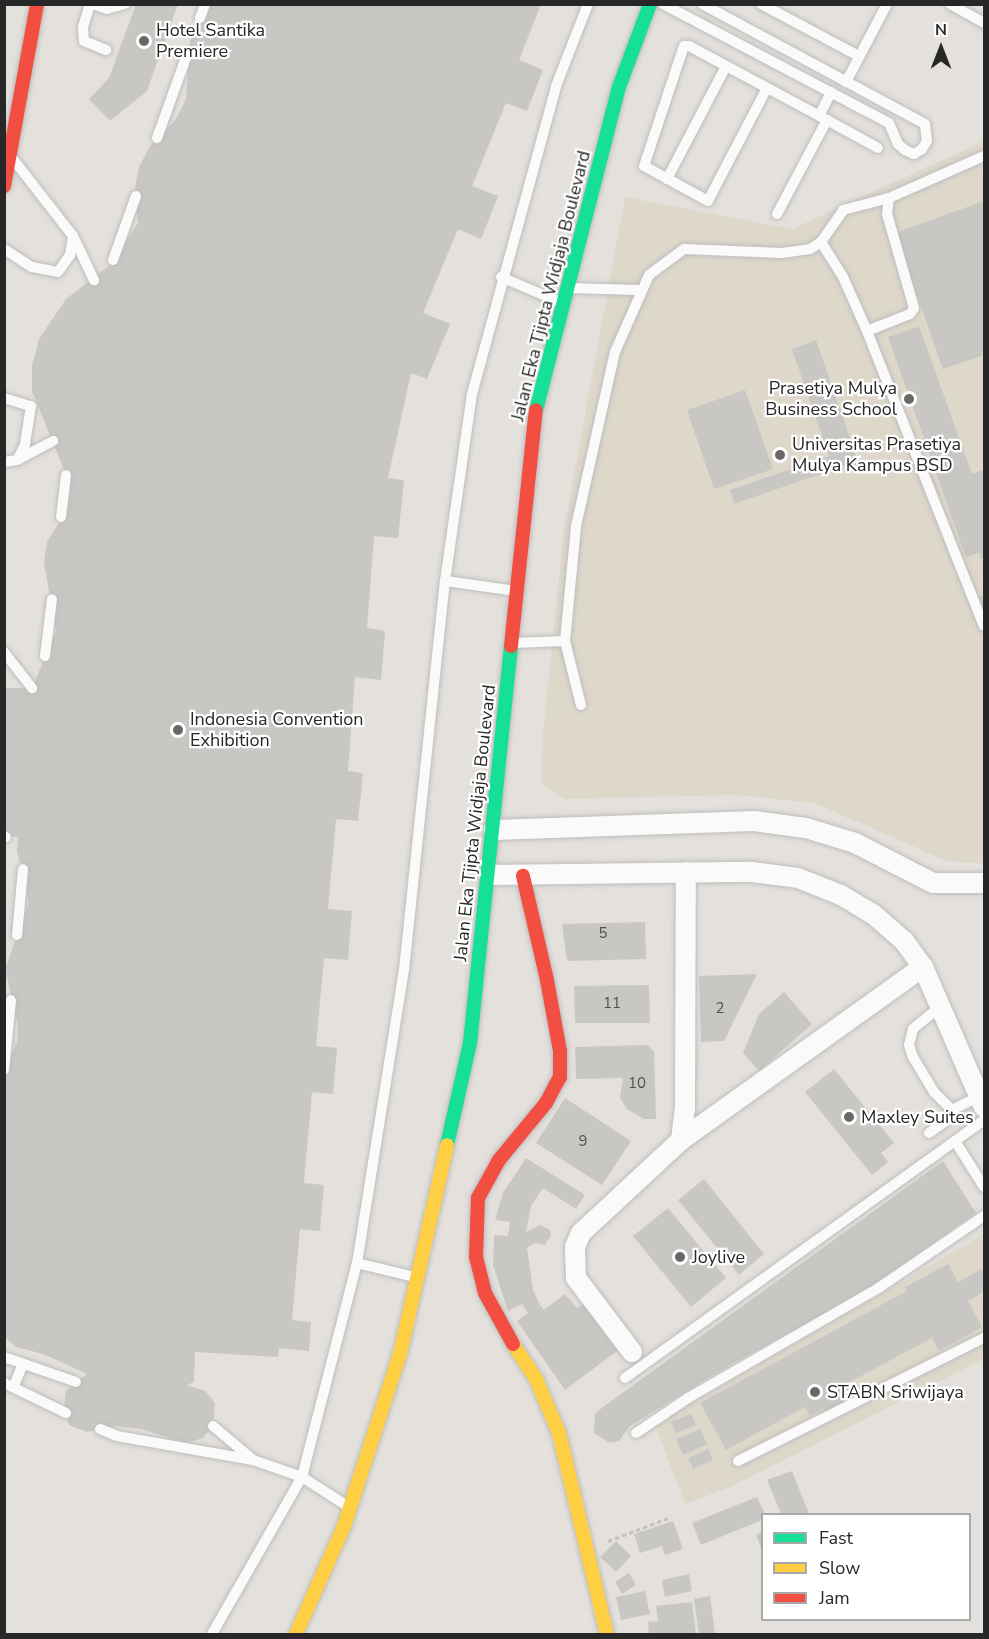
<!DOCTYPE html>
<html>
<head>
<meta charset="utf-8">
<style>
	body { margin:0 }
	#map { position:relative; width:989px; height:1639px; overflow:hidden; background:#e4e1dc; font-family:"Nunito Sans",sans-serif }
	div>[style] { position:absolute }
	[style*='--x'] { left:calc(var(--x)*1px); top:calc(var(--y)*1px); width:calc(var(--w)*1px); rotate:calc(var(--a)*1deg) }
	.education>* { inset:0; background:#ded8cb }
	.building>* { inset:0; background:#c9c7c3 }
	.path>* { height:3px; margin-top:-1.5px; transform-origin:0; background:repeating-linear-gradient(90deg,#c2c1c0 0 4.5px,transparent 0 7.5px) }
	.roads { filter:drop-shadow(0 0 2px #bebdbd) drop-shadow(0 0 2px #bebdbd) }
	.lane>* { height:10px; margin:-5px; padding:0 5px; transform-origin:5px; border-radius:5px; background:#fbfafa }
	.street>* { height:20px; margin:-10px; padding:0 10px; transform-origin:10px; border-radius:10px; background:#fbfafa }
	.fast>* { height:14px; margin:-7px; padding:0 7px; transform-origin:7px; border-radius:7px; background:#16e098 }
	.slow>* { height:14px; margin:-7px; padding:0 7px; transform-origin:7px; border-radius:7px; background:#ffcf43 }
	.jam>* { height:14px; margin:-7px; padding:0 7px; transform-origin:7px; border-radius:7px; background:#f24e42 }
	.dots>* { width:16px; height:16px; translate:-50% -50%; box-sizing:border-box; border:3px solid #fff; border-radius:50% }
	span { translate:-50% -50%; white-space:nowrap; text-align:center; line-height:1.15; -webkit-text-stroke:4.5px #fff; paint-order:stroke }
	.number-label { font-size:15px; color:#515150 }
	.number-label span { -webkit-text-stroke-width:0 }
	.poi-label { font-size:18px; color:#272727 }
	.left { translate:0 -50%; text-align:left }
	.right { translate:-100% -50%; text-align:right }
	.street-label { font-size:18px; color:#272727 }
	.frame { position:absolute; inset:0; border:6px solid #272727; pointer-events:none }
	.legend { position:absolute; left:761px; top:1513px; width:210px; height:108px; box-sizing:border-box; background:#fff; border:2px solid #a9a9a9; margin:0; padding:8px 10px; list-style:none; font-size:18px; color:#272727 }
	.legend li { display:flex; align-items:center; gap:12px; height:30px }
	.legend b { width:30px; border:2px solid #a9a9a9 }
	.north { position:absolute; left:911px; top:18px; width:60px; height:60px; -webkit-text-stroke:4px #fff; paint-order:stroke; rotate:0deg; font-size:16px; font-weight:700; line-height:24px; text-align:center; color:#272727 }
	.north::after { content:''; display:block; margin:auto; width:21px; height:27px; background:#272727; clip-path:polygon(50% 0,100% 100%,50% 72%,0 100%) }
</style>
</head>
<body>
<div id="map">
	<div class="education">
		<i style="clip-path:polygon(984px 141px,984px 864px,946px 861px,815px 803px,735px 795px,565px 799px,541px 783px,543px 733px,564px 529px,625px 197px,792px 229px)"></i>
		<i style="clip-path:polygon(984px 1234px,984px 1359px,732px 1486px,685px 1504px,655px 1425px)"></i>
	</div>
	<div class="building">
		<i style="clip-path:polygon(136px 4px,178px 4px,147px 91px,110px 121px,89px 99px,109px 78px)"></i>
		<i style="clip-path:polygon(211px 4px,541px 4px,519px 60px,543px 70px,527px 111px,506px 103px,472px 186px,498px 196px,481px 239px,458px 229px,423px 313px,450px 324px,427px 379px,411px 373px,388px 478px,404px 480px,398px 538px,374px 536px,367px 628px,385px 631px,381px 680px,355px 677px,348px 771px,363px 773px,358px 821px,336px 819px,328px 909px,352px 911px,348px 960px,324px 958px,316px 1046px,337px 1048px,333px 1094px,312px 1092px,304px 1183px,324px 1185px,320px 1231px,300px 1229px,292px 1320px,311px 1322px,309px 1351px,279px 1348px,278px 1357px,195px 1352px,194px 1382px,187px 1385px,205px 1391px,215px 1403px,213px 1426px,203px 1438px,187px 1443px,141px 1429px,115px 1426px,87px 1432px,69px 1425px,64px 1408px,66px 1391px,87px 1374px,43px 1354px,16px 1347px,4px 1336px,4px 1071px,17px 1042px,18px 1025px,5px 969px,29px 903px,17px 851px,18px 837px,4px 836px,4px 688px,32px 688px,56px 631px,44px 563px,47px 542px,66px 511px,70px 494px,66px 475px,32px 391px,32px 366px,39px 339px,66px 299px,110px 265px,138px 223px,135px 188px,139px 167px,150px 146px,176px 119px,186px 99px,190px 40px)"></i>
		<i style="clip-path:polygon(984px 201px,984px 355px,943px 369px,895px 233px)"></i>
		<i style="clip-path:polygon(919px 326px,972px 474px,984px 469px,984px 558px,981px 559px,979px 553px,966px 557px,888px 337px)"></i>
		<i style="clip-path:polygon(816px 340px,858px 461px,734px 504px,730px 490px,829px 456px,792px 349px)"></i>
		<i style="clip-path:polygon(745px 390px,773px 469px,714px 489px,687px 410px)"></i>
		<i style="clip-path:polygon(984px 595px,984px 614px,978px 597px)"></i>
		<i style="clip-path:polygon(645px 922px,646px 959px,567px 961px,562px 924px)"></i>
		<i style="clip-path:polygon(757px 974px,724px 1041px,701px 1042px,699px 976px)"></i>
		<i style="clip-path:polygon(649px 985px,650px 1023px,575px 1023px,574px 986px)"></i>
		<i style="clip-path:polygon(784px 992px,812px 1024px,759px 1071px,743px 1053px,759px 1014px)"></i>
		<i style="clip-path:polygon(647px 1045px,654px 1051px,656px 1119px,644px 1119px,627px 1109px,620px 1098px,623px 1078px,576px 1079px,575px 1047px)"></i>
		<i style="clip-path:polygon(834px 1069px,894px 1143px,881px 1153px,888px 1162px,872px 1175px,805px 1092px)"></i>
		<i style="clip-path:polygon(565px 1098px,631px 1141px,602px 1185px,536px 1143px)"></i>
		<i style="clip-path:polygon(526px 1158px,585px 1195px,576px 1209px,543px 1188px,531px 1206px,526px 1232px,540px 1225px,550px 1230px,551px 1235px,545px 1245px,534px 1243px,527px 1248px,533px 1290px,540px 1305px,544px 1310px,565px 1294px,577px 1308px,585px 1303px,621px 1348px,565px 1390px,517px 1321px,528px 1313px,522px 1304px,508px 1311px,493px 1265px,494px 1235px,508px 1236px,510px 1222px,495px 1220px,503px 1193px)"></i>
		<i style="clip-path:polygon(943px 1161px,976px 1213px,862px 1293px,728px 1366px,630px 1426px,619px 1441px,610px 1443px,594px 1433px,595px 1414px,603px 1407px)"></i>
		<i style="clip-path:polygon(704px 1179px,764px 1254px,739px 1275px,678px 1200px)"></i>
		<i style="clip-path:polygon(668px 1208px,726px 1278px,691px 1307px,633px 1236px)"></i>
		<i style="clip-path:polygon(948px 1264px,958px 1282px,982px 1269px,984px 1272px,984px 1292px,968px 1301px,982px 1327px,939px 1351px,932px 1338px,846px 1384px,851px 1393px,843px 1398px,846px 1403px,827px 1414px,824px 1408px,810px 1416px,805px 1407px,726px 1450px,700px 1403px,907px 1291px,905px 1287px)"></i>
		<i style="clip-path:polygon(691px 1414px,696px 1425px,676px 1433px,671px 1422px)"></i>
		<i style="clip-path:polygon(700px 1429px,707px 1444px,683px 1455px,676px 1439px)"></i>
		<i style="clip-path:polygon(708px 1449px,713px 1460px,693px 1469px,688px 1458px)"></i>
		<i style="clip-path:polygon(792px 1471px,809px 1514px,781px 1514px,767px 1480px)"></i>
		<i style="clip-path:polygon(757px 1497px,765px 1514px,762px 1520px,701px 1545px,692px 1523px)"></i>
		<i style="clip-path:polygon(673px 1521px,683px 1549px,665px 1555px,662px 1546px,640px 1553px,634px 1534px)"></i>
		<i style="clip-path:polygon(762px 1532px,762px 1550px,756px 1535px)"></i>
		<i style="clip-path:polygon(616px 1541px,631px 1556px,616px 1572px,600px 1557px)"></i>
		<i style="clip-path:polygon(629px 1573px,636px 1585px,622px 1594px,615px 1582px)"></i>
		<i style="clip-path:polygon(689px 1574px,692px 1591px,665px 1597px,662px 1580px)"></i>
		<i style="clip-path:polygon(645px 1591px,650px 1614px,621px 1620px,616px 1597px)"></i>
		<i style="clip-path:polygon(710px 1596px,715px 1634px,699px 1634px,694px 1599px)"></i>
		<i style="clip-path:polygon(692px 1602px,696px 1634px,649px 1634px,648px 1622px,658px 1621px,656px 1606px)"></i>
	</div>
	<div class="path">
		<i style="--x:608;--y:1541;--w:64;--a:-21"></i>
	</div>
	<div class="roads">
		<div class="lane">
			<i style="--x:90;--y:4;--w:24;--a:107"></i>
			<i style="--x:83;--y:27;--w:14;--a:86"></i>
			<i style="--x:84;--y:41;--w:24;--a:22"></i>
			<i style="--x:92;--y:4;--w:16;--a:18"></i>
			<i style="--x:107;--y:9;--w:19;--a:-16"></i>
			<i style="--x:663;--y:4;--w:255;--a:27.8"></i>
			<i style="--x:889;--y:123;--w:23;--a:67"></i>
			<i style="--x:898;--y:144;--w:9;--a:41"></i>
			<i style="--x:905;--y:150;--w:10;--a:24"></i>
			<i style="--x:914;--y:154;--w:9;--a:-32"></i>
			<i style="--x:922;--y:149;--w:9;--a:-58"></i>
			<i style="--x:927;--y:141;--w:17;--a:-97"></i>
			<i style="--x:925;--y:124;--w:253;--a:-151.7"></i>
			<i style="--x:761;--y:4;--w:111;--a:28"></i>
			<i style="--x:950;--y:4;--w:39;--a:29"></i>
			<i style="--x:200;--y:18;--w:15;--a:-70"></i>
			<i style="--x:846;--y:82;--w:88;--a:-62.3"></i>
			<i style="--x:767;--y:88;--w:127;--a:117.6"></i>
			<i style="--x:708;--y:201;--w:73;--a:-151.3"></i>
			<i style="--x:644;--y:166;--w:126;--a:-71.6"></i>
			<i style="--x:684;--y:46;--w:5;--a:0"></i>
			<i style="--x:689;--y:46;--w:157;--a:28.2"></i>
			<i style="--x:827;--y:120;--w:58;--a:28.8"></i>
			<i style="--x:819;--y:116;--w:27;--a:-63"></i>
			<i style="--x:157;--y:138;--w:91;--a:-70.2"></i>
			<i style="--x:13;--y:159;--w:98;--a:52.1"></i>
			<i style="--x:73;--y:236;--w:49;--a:64.5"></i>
			<i style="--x:667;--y:179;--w:127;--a:-62.4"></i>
			<i style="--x:777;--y:214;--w:106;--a:-62"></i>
			<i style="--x:821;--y:242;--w:41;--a:57.8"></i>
			<i style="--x:843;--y:277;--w:59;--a:66"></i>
			<i style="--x:867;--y:331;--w:317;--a:68.4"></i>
			<i style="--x:4;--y:249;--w:33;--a:33"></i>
			<i style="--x:32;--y:267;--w:26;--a:11"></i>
			<i style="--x:58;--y:272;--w:21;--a:-55"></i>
			<i style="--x:70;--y:255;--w:19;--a:-81"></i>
			<i style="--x:113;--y:260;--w:68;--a:-70.2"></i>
			<i style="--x:501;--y:277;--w:66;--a:23.1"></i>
			<i style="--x:566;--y:288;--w:74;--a:1.5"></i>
			<i style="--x:867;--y:331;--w:46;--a:-21.6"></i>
			<i style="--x:910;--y:314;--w:7;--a:-56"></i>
			<i style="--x:914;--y:308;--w:98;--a:-106"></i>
			<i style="--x:887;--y:214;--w:16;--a:-83"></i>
			<i style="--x:4;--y:398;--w:28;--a:17"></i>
			<i style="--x:31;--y:406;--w:39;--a:99"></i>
			<i style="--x:25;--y:445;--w:17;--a:118"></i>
			<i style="--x:4;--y:462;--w:13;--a:-9"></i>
			<i style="--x:17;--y:460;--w:41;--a:-27.8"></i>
			<i style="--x:61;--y:517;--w:42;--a:-83.2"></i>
			<i style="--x:445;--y:581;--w:72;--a:8"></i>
			<i style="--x:565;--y:641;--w:66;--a:76"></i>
			<i style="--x:513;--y:643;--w:52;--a:-2.2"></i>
			<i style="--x:565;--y:641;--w:116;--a:-84.5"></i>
			<i style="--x:576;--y:526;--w:178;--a:-77.4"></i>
			<i style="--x:615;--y:352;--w:84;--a:-66.2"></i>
			<i style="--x:649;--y:275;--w:44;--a:-36.6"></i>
			<i style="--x:684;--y:249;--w:98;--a:2.3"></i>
			<i style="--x:782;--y:253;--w:28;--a:-8"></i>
			<i style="--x:810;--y:249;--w:13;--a:-32"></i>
			<i style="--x:821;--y:242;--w:39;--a:-55"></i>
			<i style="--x:843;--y:210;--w:48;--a:-14.6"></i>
			<i style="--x:889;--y:198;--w:104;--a:-23.9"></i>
			<i style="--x:4;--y:652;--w:46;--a:52.1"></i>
			<i style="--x:45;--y:656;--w:57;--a:-83"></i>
			<i style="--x:4;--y:838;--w:2;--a:-27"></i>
			<i style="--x:17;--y:935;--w:66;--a:-84.8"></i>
			<i style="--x:941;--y:1006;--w:36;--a:141"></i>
			<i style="--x:913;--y:1029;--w:16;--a:104"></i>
			<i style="--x:909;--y:1045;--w:13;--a:72"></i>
			<i style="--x:913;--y:1057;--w:41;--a:59"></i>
			<i style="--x:934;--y:1092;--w:25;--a:45"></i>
			<i style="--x:952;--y:1110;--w:31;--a:-27"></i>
			<i style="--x:4;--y:1070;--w:70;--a:-84.3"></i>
			<i style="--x:929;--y:1133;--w:19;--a:-35"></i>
			<i style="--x:945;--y:1122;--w:14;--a:-60"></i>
			<i style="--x:955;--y:1141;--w:54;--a:57.8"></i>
			<i style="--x:357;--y:1263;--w:60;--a:13.6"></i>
			<i style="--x:4;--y:1357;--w:76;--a:19.1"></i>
			<i style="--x:625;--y:1378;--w:442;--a:-35.7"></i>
			<i style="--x:4;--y:1383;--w:69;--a:25.8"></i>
			<i style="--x:14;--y:1386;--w:24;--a:-68"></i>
			<i style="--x:213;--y:1426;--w:50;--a:40.1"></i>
			<i style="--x:100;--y:1429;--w:18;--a:22"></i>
			<i style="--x:117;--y:1436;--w:138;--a:10"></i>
			<i style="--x:253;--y:1460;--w:52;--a:19.1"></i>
			<i style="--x:302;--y:1477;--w:56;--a:32.6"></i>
			<i style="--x:636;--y:1433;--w:63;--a:-33.9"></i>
			<i style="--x:688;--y:1398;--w:218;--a:-30"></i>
			<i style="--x:877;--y:1289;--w:130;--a:-34.3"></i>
			<i style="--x:738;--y:1461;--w:275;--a:-26.6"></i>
			<i style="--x:212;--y:1634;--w:181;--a:-60.2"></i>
			<i style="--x:302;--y:1477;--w:221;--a:-75.6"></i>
			<i style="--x:357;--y:1263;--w:297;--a:-80.9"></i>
			<i style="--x:404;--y:970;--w:391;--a:-84"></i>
			<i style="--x:445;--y:581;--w:189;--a:-81.8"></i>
			<i style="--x:472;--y:394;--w:319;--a:-74.7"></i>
			<i style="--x:556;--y:86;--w:88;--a:-68.7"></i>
		</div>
		<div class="street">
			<i style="--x:494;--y:830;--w:260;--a:-2"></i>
			<i style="--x:754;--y:821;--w:52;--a:7.7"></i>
			<i style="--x:806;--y:828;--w:51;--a:17"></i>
			<i style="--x:855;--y:843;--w:88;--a:27.1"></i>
			<i style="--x:933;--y:883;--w:51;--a:0"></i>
			<i style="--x:489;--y:875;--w:263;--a:-0.7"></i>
			<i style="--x:752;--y:872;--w:46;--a:7.4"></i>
			<i style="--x:798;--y:878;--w:46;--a:21.6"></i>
			<i style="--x:841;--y:895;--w:37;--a:31"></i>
			<i style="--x:873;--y:914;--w:41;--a:41.1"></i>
			<i style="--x:904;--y:941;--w:32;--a:54"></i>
			<i style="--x:923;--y:967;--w:153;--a:66.5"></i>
			<i style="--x:681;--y:1140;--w:32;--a:-83"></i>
			<i style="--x:685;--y:1108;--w:236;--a:-89.8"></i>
			<i style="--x:632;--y:1352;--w:93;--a:-127.1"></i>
			<i style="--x:576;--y:1278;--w:31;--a:-92"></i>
			<i style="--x:575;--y:1247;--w:15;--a:-67"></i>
			<i style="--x:581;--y:1233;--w:137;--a:-42.9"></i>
			<i style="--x:681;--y:1140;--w:297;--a:-35.6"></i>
		</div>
		<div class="fast">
			<i style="--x:536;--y:410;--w:333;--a:-75.6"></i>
			<i style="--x:619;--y:87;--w:89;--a:-69.5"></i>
			<i style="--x:447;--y:1145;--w:105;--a:-77.3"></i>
			<i style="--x:470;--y:1043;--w:399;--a:-84.1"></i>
		</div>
		<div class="slow">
			<i style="--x:513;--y:1344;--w:42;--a:56.7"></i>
			<i style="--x:536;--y:1379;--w:59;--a:66.9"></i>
			<i style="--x:559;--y:1433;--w:207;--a:76.6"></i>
			<i style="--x:296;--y:1634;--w:118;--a:-66"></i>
			<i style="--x:344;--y:1526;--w:181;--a:-72"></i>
			<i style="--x:400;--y:1354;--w:214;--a:-77.3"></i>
		</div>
		<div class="jam">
			<i style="--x:4;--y:186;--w:185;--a:-79.7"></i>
			<i style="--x:511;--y:646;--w:237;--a:-84"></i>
			<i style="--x:513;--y:1344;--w:58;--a:-118.8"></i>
			<i style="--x:485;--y:1293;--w:37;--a:-104"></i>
			<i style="--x:476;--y:1257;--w:59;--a:-88.1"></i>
			<i style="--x:478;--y:1198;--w:43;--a:-61.1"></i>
			<i style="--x:499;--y:1160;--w:74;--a:-50.5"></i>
			<i style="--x:546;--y:1103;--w:30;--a:-62"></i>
			<i style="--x:560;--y:1077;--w:26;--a:-90"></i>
			<i style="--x:560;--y:1051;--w:72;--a:-100.4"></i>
			<i style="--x:547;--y:980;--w:107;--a:-103"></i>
		</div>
	</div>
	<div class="dots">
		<i style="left:144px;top:41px;background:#696866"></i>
		<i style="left:909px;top:399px;background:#696866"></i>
		<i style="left:780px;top:455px;background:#696866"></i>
		<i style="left:178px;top:730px;background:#696866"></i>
		<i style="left:849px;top:1117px;background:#696866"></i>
		<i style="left:680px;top:1257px;background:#696866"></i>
		<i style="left:815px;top:1392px;background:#696866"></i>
	</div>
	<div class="number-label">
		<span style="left:603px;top:934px">5</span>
		<span style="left:612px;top:1004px">11</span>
		<span style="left:720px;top:1009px">2</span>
		<span style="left:637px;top:1084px">10</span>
		<span style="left:583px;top:1142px">9</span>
	</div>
	<div class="poi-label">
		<span class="left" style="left:156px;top:41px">Hotel Santika<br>Premiere</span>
		<span class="right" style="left:897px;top:399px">Prasetiya Mulya<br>Business School</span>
		<span class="left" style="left:792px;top:455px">Universitas Prasetiya<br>Mulya Kampus BSD</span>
		<span class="left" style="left:190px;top:730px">Indonesia Convention<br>Exhibition</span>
		<span class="left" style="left:861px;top:1117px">Maxley Suites</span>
		<span class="left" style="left:692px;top:1257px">Joylive</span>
		<span class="left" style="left:827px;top:1392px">STABN Sriwijaya</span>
	</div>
	<div class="street-label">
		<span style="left:551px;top:286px;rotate:-76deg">Jalan Eka Tjipta Widjaja Boulevard</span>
		<span style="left:475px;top:823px;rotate:-84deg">Jalan Eka Tjipta Widjaja Boulevard</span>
	</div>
	<div class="frame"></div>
	<ul class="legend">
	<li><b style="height:8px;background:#16e098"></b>Fast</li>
	<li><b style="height:8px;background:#ffcf43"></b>Slow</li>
	<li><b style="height:8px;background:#f24e42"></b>Jam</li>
	</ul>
	<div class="north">N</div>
</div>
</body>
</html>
